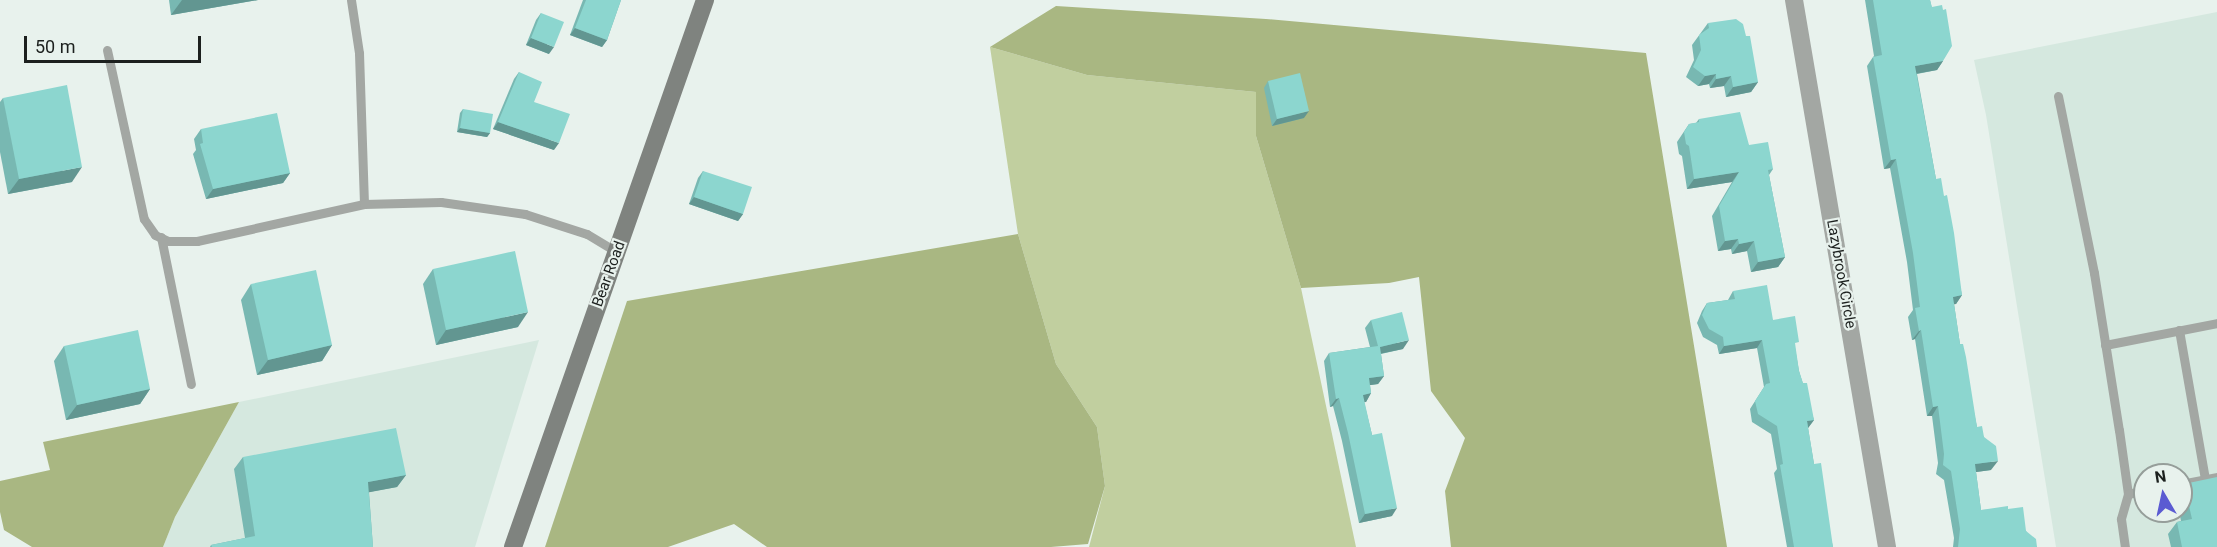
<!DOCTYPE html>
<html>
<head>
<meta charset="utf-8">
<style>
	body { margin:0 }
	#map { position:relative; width:2217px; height:547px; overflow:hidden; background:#e8f2ed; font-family:Roboto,sans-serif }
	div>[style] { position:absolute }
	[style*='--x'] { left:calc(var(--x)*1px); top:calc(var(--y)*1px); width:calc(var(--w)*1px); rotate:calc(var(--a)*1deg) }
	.built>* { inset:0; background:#d5e8df }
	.green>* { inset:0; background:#c1cf9f }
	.forest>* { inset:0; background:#a9b782 }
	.lane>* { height:9px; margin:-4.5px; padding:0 4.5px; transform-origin:4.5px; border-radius:4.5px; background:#a3a7a3 }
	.street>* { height:18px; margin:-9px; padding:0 9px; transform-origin:9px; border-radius:9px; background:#a3a7a3 }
	.secondary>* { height:18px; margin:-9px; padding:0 9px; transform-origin:9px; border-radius:9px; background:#7f837f }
	.wall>* { inset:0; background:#78b8b2 }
	.shaded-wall>* { inset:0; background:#629691 }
	.building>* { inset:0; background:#8cd6cf }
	span { translate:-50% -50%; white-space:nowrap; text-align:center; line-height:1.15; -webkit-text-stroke:4.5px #e8f2ed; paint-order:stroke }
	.street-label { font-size:15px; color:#1c201e }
	.north { position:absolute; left:2133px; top:463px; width:60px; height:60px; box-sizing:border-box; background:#e8f2ed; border:2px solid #969e9a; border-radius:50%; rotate:351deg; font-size:16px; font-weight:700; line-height:24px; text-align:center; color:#1c201e }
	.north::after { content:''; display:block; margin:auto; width:21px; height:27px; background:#5b5bd2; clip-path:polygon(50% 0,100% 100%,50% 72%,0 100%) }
	.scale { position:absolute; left:24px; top:36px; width:177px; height:27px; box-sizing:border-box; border:3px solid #1c201e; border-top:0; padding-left:8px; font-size:18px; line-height:21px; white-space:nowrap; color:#1c201e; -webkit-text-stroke:4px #e8f2ed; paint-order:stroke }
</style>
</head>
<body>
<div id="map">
	<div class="built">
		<i style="clip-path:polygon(evenodd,2217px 12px,2217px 547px,2056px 547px,1986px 115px,1974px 60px,2217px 12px,2145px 475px,2181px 475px,2181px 511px,2145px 511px,2145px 475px)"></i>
		<i style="clip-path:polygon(539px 340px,475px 547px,163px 547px,175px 517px,239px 402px)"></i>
	</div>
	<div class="green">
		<i style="clip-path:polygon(990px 47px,1087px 75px,1256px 92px,1256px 136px,1301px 288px,1356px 547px,1089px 547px,1105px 486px,1097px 427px,1056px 364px,1018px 234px)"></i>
	</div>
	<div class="forest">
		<i style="clip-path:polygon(1056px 6px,1266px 19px,1646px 53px,1727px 547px,1451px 547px,1445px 491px,1465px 438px,1431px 391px,1419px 277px,1389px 283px,1301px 288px,1256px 136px,1256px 92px,1087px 75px,990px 47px)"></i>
		<i style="clip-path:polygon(1018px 234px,1056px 364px,1097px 427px,1105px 486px,1088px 544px,1051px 547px,767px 547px,734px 524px,668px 547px,545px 547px,627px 301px)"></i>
		<i style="clip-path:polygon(239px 402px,175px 517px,163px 547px,32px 547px,4px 530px,0 512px,0 481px,50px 470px,43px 442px)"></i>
	</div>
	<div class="lane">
		<i style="--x:351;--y:0;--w:54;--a:81.4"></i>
		<i style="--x:359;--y:53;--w:151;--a:88.1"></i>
		<i style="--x:107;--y:50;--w:173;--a:77.7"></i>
		<i style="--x:144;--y:219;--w:19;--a:55"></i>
		<i style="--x:155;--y:235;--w:14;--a:25"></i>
		<i style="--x:168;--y:241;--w:29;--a:0"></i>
		<i style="--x:197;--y:241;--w:171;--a:-12.5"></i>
		<i style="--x:364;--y:204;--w:77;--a:-1.5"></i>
		<i style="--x:441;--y:202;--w:85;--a:8.1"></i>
		<i style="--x:525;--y:214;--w:65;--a:17.9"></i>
		<i style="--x:587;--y:234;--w:35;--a:31"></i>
		<i style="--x:2058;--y:96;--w:181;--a:78.5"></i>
		<i style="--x:2094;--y:273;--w:159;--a:81"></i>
		<i style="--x:2119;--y:430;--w:65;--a:82"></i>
		<i style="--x:2128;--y:494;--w:26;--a:106"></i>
		<i style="--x:2121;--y:519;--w:28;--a:82"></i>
		<i style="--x:161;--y:237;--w:150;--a:78.5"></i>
		<i style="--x:2179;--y:330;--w:151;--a:80.1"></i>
		<i style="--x:2105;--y:345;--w:114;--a:-11.1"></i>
		<i style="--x:2181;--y:484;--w:37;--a:-11"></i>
		<i style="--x:2128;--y:494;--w:17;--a:-13"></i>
	</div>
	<div class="street">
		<i style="--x:1794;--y:0;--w:555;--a:80.35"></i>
	</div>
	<div class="secondary">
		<i style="--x:513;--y:547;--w:580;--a:-70.66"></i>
	</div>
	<div class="wall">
		<i style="clip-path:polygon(169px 0,258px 0,171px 15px)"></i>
		<i style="clip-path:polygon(583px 0,621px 0,607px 40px,602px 47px,570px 35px)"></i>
		<i style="clip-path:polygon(1865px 0,1930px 0,1943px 61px,1937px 70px,1917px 74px,1936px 179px,1962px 295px,1956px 304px,1954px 304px,1960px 344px,1977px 427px,1984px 437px,1991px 470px,1976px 472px,1981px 510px,2008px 509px,2026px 531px,2037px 547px,1953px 547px,1954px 538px,1944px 480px,1936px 474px,1938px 463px,1932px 416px,1927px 416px,1915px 339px,1912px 340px,1908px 317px,1913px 310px,1907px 262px,1890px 168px,1884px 169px,1867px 66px,1873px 57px,1874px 56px)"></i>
		<i style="clip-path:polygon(541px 13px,549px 54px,526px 45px,536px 20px)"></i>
		<i style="clip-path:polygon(1708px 23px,1758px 82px,1751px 92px,1726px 97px,1724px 86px,1710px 88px,1709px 84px,1698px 86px,1686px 77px,1694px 60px,1692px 45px)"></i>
		<i style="clip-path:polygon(519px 72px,554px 150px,493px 129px,514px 79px)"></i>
		<i style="clip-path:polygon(1268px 81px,1304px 118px,1272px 126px,1264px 88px)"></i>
		<i style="clip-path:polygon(3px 98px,72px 182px,8px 194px,0 152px,0 102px)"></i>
		<i style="clip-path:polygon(463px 109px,490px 133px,487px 137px,457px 132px,460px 113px)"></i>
		<i style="clip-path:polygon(1699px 119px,1749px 145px,1773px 169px,1769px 175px,1785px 257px,1778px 267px,1751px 272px,1747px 251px,1732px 254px,1731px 249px,1718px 251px,1712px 216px,1732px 182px,1687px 189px,1682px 156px,1679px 154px,1677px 142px,1689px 124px,1696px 123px)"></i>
		<i style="clip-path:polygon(201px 129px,290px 173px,283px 183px,206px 199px,193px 154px,196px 150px,194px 139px)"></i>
		<i style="clip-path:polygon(703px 171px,743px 214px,738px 221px,689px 204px,698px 178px)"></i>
		<i style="clip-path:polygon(433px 269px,518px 327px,436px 345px,423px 284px)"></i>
		<i style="clip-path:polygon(251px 284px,332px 345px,322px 361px,257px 375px,241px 300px)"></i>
		<i style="clip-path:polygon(1733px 291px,1773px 320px,1795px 348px,1799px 371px,1814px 420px,1808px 428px,1814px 464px,1833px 547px,1787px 547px,1774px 473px,1777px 469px,1771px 434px,1752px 422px,1750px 409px,1764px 387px,1757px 348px,1719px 354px,1717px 345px,1703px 337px,1697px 323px,1702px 311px,1707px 303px,1728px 300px)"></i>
		<i style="clip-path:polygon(1371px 320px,1403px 349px,1381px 354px,1384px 376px,1378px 384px,1370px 385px,1371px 393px,1366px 402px,1364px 402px,1392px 516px,1359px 523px,1342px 441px,1333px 406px,1330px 407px,1324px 361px,1329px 353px,1370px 347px,1365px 328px)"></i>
		<i style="clip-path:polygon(64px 346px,150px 389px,140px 404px,66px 420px,54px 361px)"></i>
		<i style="clip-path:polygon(243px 457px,406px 475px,397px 487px,369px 492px,373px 547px,210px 547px,211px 545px,245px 538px,234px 469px)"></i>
		<i style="clip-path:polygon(2184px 484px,2217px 547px,2171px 547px,2168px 534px,2177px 522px,2181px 521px,2179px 511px,2181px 511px,2181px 489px)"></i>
	</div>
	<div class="shaded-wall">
		<i style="clip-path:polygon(182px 0,258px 0,171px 15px)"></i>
		<i style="clip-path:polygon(575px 28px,607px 40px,602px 47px,570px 35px)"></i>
		<i style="clip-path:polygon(531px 38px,554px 47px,549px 54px,526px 45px)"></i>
		<i style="clip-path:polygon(1943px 61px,1937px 70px,1909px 75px,1915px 66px)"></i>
		<i style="clip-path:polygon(1716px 74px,1709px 84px,1698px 86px,1705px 76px)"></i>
		<i style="clip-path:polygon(1731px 76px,1724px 86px,1710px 88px,1716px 79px)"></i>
		<i style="clip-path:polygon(1758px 82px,1751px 92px,1726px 97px,1733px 87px)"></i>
		<i style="clip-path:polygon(1309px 111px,1304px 118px,1272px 126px,1277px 119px)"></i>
		<i style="clip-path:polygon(498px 122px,559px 143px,554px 150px,493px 129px)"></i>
		<i style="clip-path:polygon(460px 128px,490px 133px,487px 137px,457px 132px)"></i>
		<i style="clip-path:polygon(1896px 159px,1890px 168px,1884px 169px,1891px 160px)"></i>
		<i style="clip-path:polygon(82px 167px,72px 182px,8px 194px,19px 179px)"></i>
		<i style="clip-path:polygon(1739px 172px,1732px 182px,1687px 189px,1694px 179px)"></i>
		<i style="clip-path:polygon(290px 173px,283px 183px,206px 199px,213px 189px)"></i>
		<i style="clip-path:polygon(694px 197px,743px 214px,738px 221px,689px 204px)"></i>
		<i style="clip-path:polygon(1738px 239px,1731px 249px,1718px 251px,1725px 241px)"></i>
		<i style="clip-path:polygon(1754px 241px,1747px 251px,1732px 254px,1739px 244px)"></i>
		<i style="clip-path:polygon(1785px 257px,1778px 267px,1751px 272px,1758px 262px)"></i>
		<i style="clip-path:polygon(1962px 295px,1956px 304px,1946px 306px,1953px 297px)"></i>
		<i style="clip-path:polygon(528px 312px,518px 327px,436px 345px,446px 330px)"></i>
		<i style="clip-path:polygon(1921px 330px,1915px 339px,1912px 340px,1919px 331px)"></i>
		<i style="clip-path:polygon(1409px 340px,1403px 349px,1374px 355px,1380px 347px)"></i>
		<i style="clip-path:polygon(1762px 340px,1757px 348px,1719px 354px,1724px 346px)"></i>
		<i style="clip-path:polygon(332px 345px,322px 361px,257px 375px,268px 360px)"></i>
		<i style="clip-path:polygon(1384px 376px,1378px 384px,1364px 386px,1369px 378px)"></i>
		<i style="clip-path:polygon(150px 389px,140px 404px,66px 420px,77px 405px)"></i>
		<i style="clip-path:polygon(1371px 393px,1366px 402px,1357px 403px,1363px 395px)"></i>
		<i style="clip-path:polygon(1339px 398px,1333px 406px,1330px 407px,1336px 399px)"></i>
		<i style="clip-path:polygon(1938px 406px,1932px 416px,1927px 416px,1933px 407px)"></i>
		<i style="clip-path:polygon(1814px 420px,1808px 428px,1807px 421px)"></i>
		<i style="clip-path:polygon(1998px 461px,1991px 470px,1969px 473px,1975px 464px)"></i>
		<i style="clip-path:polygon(406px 475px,397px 487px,360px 494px,368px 482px)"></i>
		<i style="clip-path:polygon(1397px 508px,1392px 516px,1359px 523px,1365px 514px)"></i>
	</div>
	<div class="building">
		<i style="clip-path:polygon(586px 0,621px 0,607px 40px,575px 28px)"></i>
		<i style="clip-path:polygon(1873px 0,1930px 0,1932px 7px,1942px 5px,1943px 10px,1946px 9px,1952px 46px,1943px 61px,1915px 66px,1936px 179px,1941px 178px,1944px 196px,1947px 195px,1954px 233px,1962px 295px,1953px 297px,1960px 344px,1963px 344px,1966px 357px,1977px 427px,1982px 426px,1984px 437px,1996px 446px,1998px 461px,1975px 464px,1981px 510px,2008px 506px,2008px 509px,2023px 507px,2026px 531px,2036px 539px,2037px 547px,1958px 547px,1960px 529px,1951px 471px,1943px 465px,1944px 454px,1938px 406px,1933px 407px,1921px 330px,1919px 331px,1915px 308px,1920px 307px,1913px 253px,1896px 159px,1891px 160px,1873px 57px,1882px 55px)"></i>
		<i style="clip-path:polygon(541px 13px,564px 22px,554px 47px,531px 38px)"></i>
		<i style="clip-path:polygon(1736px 19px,1743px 24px,1746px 36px,1750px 36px,1758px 82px,1733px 87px,1731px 76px,1716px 79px,1716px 74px,1705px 76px,1693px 67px,1701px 50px,1699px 35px,1709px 28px,1708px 23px)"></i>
		<i style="clip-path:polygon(519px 72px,542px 82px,534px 102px,570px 114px,559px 143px,498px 122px)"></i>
		<i style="clip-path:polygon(1300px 73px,1309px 111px,1277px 119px,1268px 81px)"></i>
		<i style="clip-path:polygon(67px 85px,82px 167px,19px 179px,3px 98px)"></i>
		<i style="clip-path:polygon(463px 109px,493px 114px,490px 133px,460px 128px)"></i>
		<i style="clip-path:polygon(1740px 112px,1749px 145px,1768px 142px,1773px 169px,1768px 170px,1785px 257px,1758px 262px,1754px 241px,1739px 244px,1738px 239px,1725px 241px,1719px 206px,1739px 172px,1694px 179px,1689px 146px,1686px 144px,1684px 132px,1689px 124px,1699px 122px,1699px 119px)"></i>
		<i style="clip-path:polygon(277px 113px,290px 173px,213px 189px,200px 144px,203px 143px,201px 129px)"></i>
		<i style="clip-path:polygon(703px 171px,752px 187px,743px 214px,694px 197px)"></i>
		<i style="clip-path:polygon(515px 251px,528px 312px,446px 330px,433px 269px)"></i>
		<i style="clip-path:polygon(316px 270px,332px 345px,268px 360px,251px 284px)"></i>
		<i style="clip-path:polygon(1767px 285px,1773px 320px,1795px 316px,1799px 342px,1795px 343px,1799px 371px,1803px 383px,1807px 383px,1814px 420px,1807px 421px,1814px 464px,1821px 463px,1833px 547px,1794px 547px,1780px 465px,1783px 464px,1777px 426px,1758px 414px,1755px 401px,1766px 384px,1770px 383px,1762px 340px,1724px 346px,1723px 337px,1709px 329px,1702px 315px,1707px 303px,1735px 299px,1733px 291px)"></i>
		<i style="clip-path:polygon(1402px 312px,1409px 340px,1380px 347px,1384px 376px,1369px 378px,1371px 393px,1363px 395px,1372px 435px,1382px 433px,1397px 508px,1365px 514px,1348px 433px,1339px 398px,1336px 399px,1329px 353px,1378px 346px,1371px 320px)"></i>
		<i style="clip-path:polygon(138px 330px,150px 389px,77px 405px,64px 346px)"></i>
		<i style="clip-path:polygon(396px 428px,406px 475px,368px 482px,373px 547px,212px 547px,211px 545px,255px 536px,243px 457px)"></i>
		<i style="clip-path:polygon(2217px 477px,2217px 547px,2182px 547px,2177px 522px,2192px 519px,2184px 484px)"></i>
	</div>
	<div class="street-label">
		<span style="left:609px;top:274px;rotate:-70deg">Bear Road</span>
		<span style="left:1841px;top:274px;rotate:80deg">Lazybrook Circle</span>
	</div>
	<div class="north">N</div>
	<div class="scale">50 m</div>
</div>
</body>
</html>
